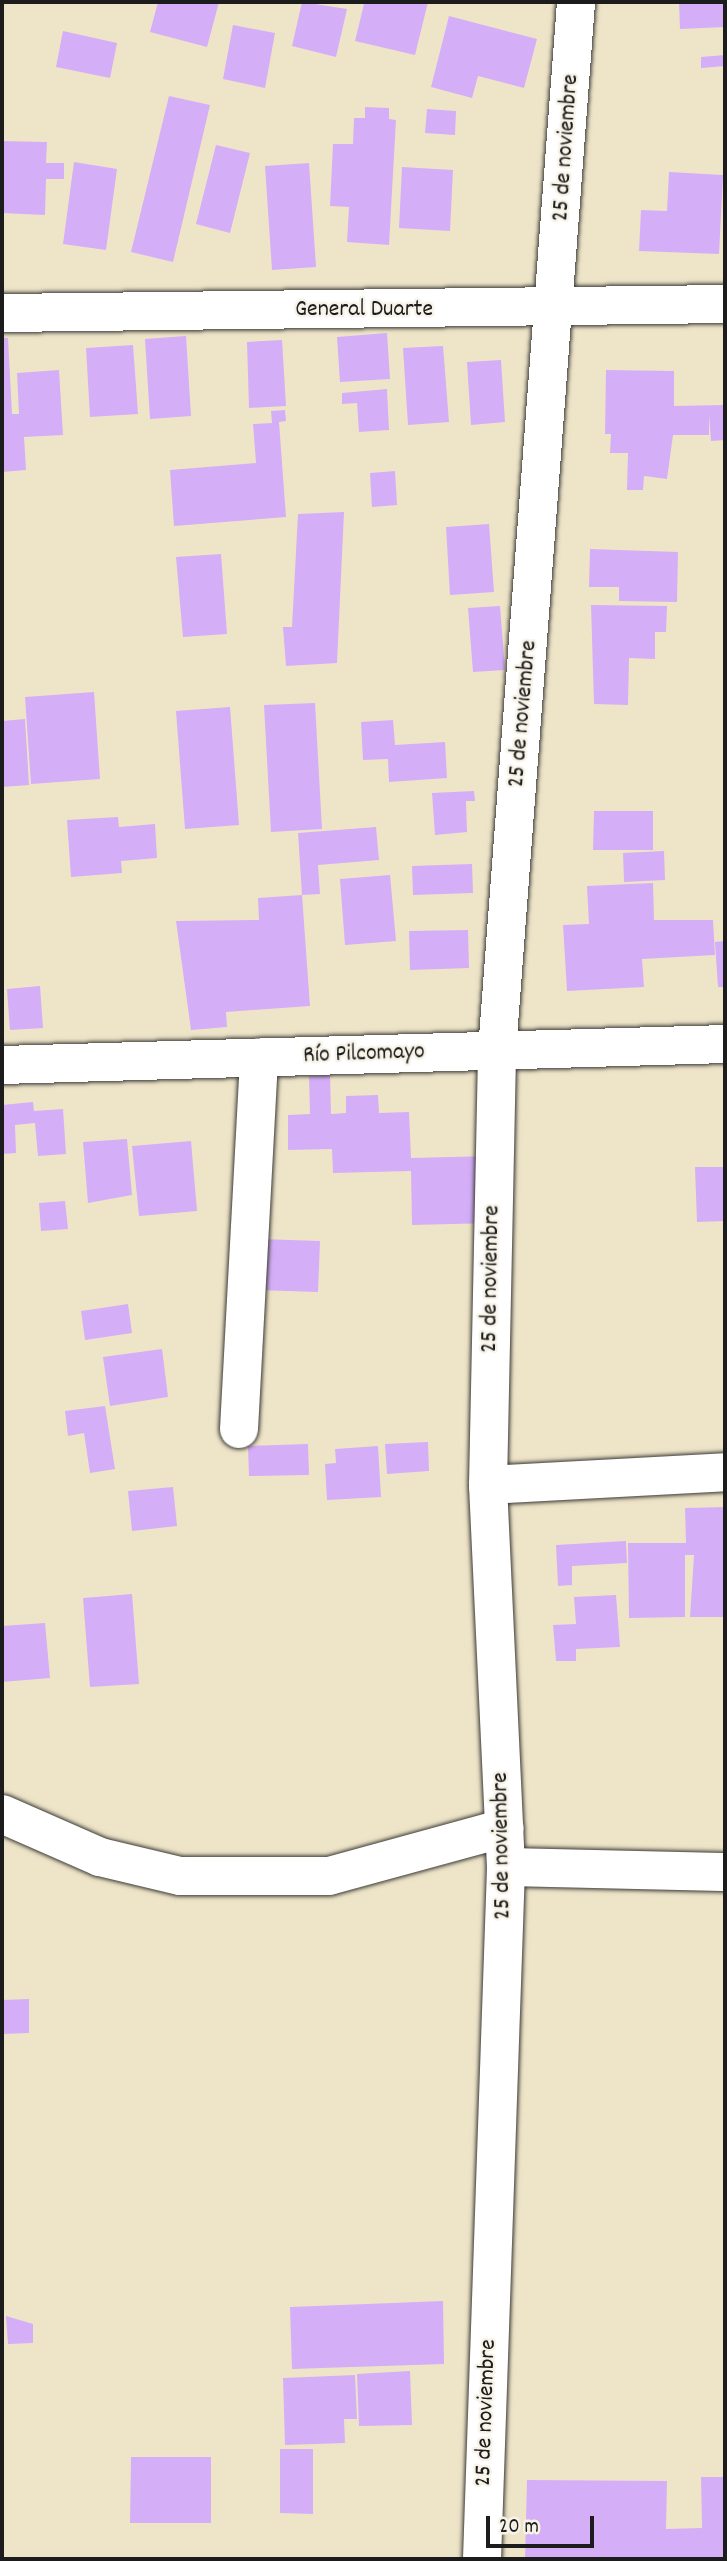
<!DOCTYPE html>
<html>
<head>
<meta charset="utf-8">
<style>
	body { margin:0 }
	#map { position:relative; width:727px; height:2561px; overflow:hidden; background:#eee5c9; font-family:Dekko,sans-serif }
	div>[style] { position:absolute }
	[style*='--x'] { left:calc(var(--x)*1px); top:calc(var(--y)*1px); width:calc(var(--w)*1px); rotate:calc(var(--a)*1deg) }
	.building>* { inset:0; background:#d5aef8 }
	.roads { filter:drop-shadow(0 0 2px #3c3a36) drop-shadow(0 0 2px #3c3a36) }
	.minor>* { height:38px; margin:-19px; padding:0 19px; transform-origin:19px; border-radius:19px; background:#fff }
	span { translate:-50% -50%; white-space:nowrap; text-align:center; line-height:1.15; -webkit-text-stroke:5px #f7f3e8; paint-order:stroke }
	.street-label { font-size:24px; color:#1c1c1c }
	.frame { position:absolute; inset:0; border:4px solid #1c1c1c; pointer-events:none }
	.scale { position:absolute; left:486px; top:2516px; width:108px; height:32px; box-sizing:border-box; border:4px solid #1c1c1c; border-top:0; padding-left:9px; font-size:21px; line-height:24px; white-space:nowrap; color:#1c1c1c; -webkit-text-stroke:5px #f7f3e8; paint-order:stroke }
</style>
</head>
<body>
<div id="map">
	<div class="building">
		<i style="clip-path:polygon(158px 2px,219px 2px,207px 47px,150px 32px)"></i>
		<i style="clip-path:polygon(302px 2px,347px 9px,336px 57px,292px 46px)"></i>
		<i style="clip-path:polygon(428px 2px,415px 55px,355px 41px,364px 4px)"></i>
		<i style="clip-path:polygon(679px 2px,725px 2px,725px 27px,680px 29px)"></i>
		<i style="clip-path:polygon(449px 16px,537px 39px,524px 88px,478px 76px,472px 98px,431px 87px)"></i>
		<i style="clip-path:polygon(233px 25px,275px 33px,265px 88px,223px 79px)"></i>
		<i style="clip-path:polygon(63px 31px,117px 43px,110px 78px,56px 67px)"></i>
		<i style="clip-path:polygon(725px 55px,725px 66px,701px 68px,701px 57px)"></i>
		<i style="clip-path:polygon(169px 96px,210px 105px,173px 262px,131px 252px)"></i>
		<i style="clip-path:polygon(365px 107px,389px 108px,389px 119px,396px 120px,389px 245px,347px 242px,349px 207px,330px 206px,333px 144px,353px 144px,354px 118px,365px 118px)"></i>
		<i style="clip-path:polygon(427px 109px,456px 111px,455px 135px,425px 133px)"></i>
		<i style="clip-path:polygon(2px 141px,47px 142px,46px 163px,64px 163px,64px 179px,46px 179px,45px 215px,2px 213px)"></i>
		<i style="clip-path:polygon(216px 145px,250px 153px,230px 233px,196px 224px)"></i>
		<i style="clip-path:polygon(74px 162px,117px 169px,106px 250px,63px 244px)"></i>
		<i style="clip-path:polygon(309px 163px,316px 267px,272px 270px,265px 166px)"></i>
		<i style="clip-path:polygon(402px 167px,453px 170px,450px 231px,399px 228px)"></i>
		<i style="clip-path:polygon(669px 172px,723px 175px,719px 254px,639px 251px,641px 210px,667px 211px)"></i>
		<i style="clip-path:polygon(387px 333px,390px 379px,340px 382px,337px 337px)"></i>
		<i style="clip-path:polygon(186px 336px,191px 416px,150px 419px,145px 339px)"></i>
		<i style="clip-path:polygon(2px 338px,8px 338px,12px 414px,19px 414px,17px 373px,59px 370px,63px 435px,24px 437px,26px 470px,2px 472px)"></i>
		<i style="clip-path:polygon(282px 340px,286px 406px,249px 408px,247px 342px)"></i>
		<i style="clip-path:polygon(133px 345px,138px 414px,90px 417px,86px 348px)"></i>
		<i style="clip-path:polygon(443px 346px,449px 422px,408px 425px,403px 348px)"></i>
		<i style="clip-path:polygon(501px 360px,505px 422px,471px 425px,467px 362px)"></i>
		<i style="clip-path:polygon(606px 370px,674px 371px,674px 406px,725px 405px,725px 440px,711px 441px,709px 415px,709px 435px,673px 435px,667px 479px,644px 476px,643px 490px,627px 490px,628px 453px,610px 453px,611px 434px,605px 434px)"></i>
		<i style="clip-path:polygon(387px 389px,389px 430px,359px 432px,357px 403px,342px 404px,342px 393px)"></i>
		<i style="clip-path:polygon(285px 410px,286px 421px,279px 422px,286px 517px,174px 526px,170px 470px,256px 463px,253px 424px,272px 423px,271px 411px)"></i>
		<i style="clip-path:polygon(395px 471px,397px 505px,372px 507px,370px 473px)"></i>
		<i style="clip-path:polygon(344px 512px,337px 663px,286px 666px,283px 627px,292px 627px,298px 514px)"></i>
		<i style="clip-path:polygon(489px 524px,494px 592px,450px 595px,446px 527px)"></i>
		<i style="clip-path:polygon(590px 549px,678px 552px,677px 602px,619px 601px,619px 587px,589px 587px)"></i>
		<i style="clip-path:polygon(221px 554px,227px 634px,183px 637px,176px 557px)"></i>
		<i style="clip-path:polygon(591px 605px,667px 606px,666px 632px,655px 632px,655px 659px,629px 658px,628px 705px,594px 704px)"></i>
		<i style="clip-path:polygon(500px 606px,505px 670px,473px 672px,468px 608px)"></i>
		<i style="clip-path:polygon(94px 692px,100px 779px,31px 784px,25px 697px)"></i>
		<i style="clip-path:polygon(315px 703px,322px 829px,271px 832px,264px 705px)"></i>
		<i style="clip-path:polygon(230px 707px,239px 825px,185px 829px,176px 711px)"></i>
		<i style="clip-path:polygon(25px 719px,29px 785px,2px 787px,2px 721px)"></i>
		<i style="clip-path:polygon(393px 720px,395px 745px,445px 742px,447px 778px,389px 782px,388px 759px,363px 760px,361px 722px)"></i>
		<i style="clip-path:polygon(474px 791px,475px 801px,466px 801px,467px 832px,435px 835px,432px 793px)"></i>
		<i style="clip-path:polygon(594px 811px,653px 811px,653px 850px,593px 850px)"></i>
		<i style="clip-path:polygon(118px 817px,119px 827px,155px 824px,157px 858px,121px 861px,122px 873px,71px 877px,67px 820px)"></i>
		<i style="clip-path:polygon(376px 827px,379px 860px,318px 865px,320px 894px,302px 895px,310px 1006px,226px 1012px,227px 1027px,191px 1030px,176px 921px,259px 920px,258px 898px,302px 895px,298px 833px)"></i>
		<i style="clip-path:polygon(664px 851px,665px 880px,624px 882px,623px 853px)"></i>
		<i style="clip-path:polygon(472px 864px,473px 893px,413px 895px,412px 866px)"></i>
		<i style="clip-path:polygon(390px 875px,396px 941px,345px 945px,340px 879px)"></i>
		<i style="clip-path:polygon(653px 883px,654px 920px,713px 920px,715px 955px,642px 959px,644px 987px,567px 991px,563px 925px,589px 924px,587px 886px)"></i>
		<i style="clip-path:polygon(468px 930px,469px 968px,410px 970px,409px 931px)"></i>
		<i style="clip-path:polygon(725px 941px,725px 987px,718px 987px,715px 942px)"></i>
		<i style="clip-path:polygon(40px 986px,43px 1028px,10px 1030px,7px 989px)"></i>
		<i style="clip-path:polygon(330px 1075px,331px 1114px,346px 1113px,346px 1096px,378px 1095px,379px 1113px,409px 1112px,411px 1158px,491px 1156px,493px 1223px,412px 1225px,411px 1171px,333px 1173px,332px 1149px,288px 1150px,288px 1115px,310px 1114px,309px 1076px)"></i>
		<i style="clip-path:polygon(33px 1102px,34px 1111px,63px 1109px,66px 1154px,38px 1156px,35px 1123px,15px 1125px,16px 1153px,2px 1154px,2px 1105px)"></i>
		<i style="clip-path:polygon(127px 1139px,132px 1195px,88px 1203px,83px 1142px)"></i>
		<i style="clip-path:polygon(191px 1141px,197px 1211px,139px 1216px,132px 1146px)"></i>
		<i style="clip-path:polygon(695px 1167px,725px 1167px,725px 1221px,697px 1222px)"></i>
		<i style="clip-path:polygon(65px 1201px,68px 1229px,41px 1231px,39px 1203px)"></i>
		<i style="clip-path:polygon(260px 1239px,320px 1241px,318px 1292px,258px 1290px)"></i>
		<i style="clip-path:polygon(128px 1304px,132px 1333px,85px 1340px,81px 1311px)"></i>
		<i style="clip-path:polygon(162px 1349px,168px 1397px,110px 1406px,103px 1357px)"></i>
		<i style="clip-path:polygon(105px 1406px,115px 1469px,90px 1473px,84px 1433px,68px 1436px,65px 1411px)"></i>
		<i style="clip-path:polygon(428px 1442px,429px 1471px,387px 1474px,385px 1444px)"></i>
		<i style="clip-path:polygon(308px 1444px,309px 1475px,249px 1476px,248px 1446px)"></i>
		<i style="clip-path:polygon(378px 1446px,381px 1497px,327px 1500px,325px 1464px,336px 1463px,335px 1449px)"></i>
		<i style="clip-path:polygon(173px 1487px,177px 1526px,132px 1531px,128px 1491px)"></i>
		<i style="clip-path:polygon(725px 1507px,725px 1617px,690px 1617px,694px 1555px,685px 1555px,685px 1617px,629px 1618px,628px 1543px,686px 1543px,685px 1508px)"></i>
		<i style="clip-path:polygon(626px 1541px,627px 1563px,572px 1566px,572px 1585px,558px 1586px,556px 1545px)"></i>
		<i style="clip-path:polygon(132px 1594px,139px 1684px,90px 1687px,83px 1598px)"></i>
		<i style="clip-path:polygon(616px 1595px,620px 1647px,576px 1649px,576px 1661px,556px 1661px,553px 1625px,576px 1624px,574px 1597px)"></i>
		<i style="clip-path:polygon(45px 1623px,50px 1678px,2px 1682px,2px 1626px)"></i>
		<i style="clip-path:polygon(29px 1999px,29px 2033px,2px 2034px,2px 2000px)"></i>
		<i style="clip-path:polygon(443px 2301px,444px 2364px,292px 2369px,290px 2307px)"></i>
		<i style="clip-path:polygon(6px 2316px,33px 2324px,33px 2343px,8px 2344px)"></i>
		<i style="clip-path:polygon(410px 2371px,412px 2425px,359px 2426px,357px 2374px)"></i>
		<i style="clip-path:polygon(355px 2375px,357px 2419px,344px 2419px,345px 2443px,285px 2445px,283px 2378px)"></i>
		<i style="clip-path:polygon(280px 2449px,313px 2449px,313px 2514px,280px 2513px)"></i>
		<i style="clip-path:polygon(131px 2457px,211px 2457px,211px 2523px,130px 2523px)"></i>
		<i style="clip-path:polygon(701px 2477px,725px 2477px,725px 2559px,525px 2559px,527px 2480px,667px 2481px,666px 2529px,702px 2528px)"></i>
	</div>
	<div class="roads">
		<div class="minor">
			<i style="--x:2;--y:313;--w:723;--a:-0.71"></i>
			<i style="--x:2;--y:1065;--w:723;--a:-1.66"></i>
			<i style="--x:239;--y:1429;--w:372;--a:-86.9"></i>
			<i style="--x:488;--y:1485;--w:237;--a:-3.1"></i>
			<i style="--x:2;--y:1814;--w:107;--a:23.7"></i>
			<i style="--x:100;--y:1857;--w:82;--a:13.4"></i>
			<i style="--x:180;--y:1876;--w:149;--a:0"></i>
			<i style="--x:329;--y:1876;--w:182;--a:-15.3"></i>
			<i style="--x:506;--y:1867;--w:219;--a:1.3"></i>
			<i style="--x:482;--y:2559;--w:692;--a:-88.01"></i>
			<i style="--x:506;--y:1867;--w:382;--a:-92.7"></i>
			<i style="--x:488;--y:1485;--w:434;--a:-88.8"></i>
			<i style="--x:497;--y:1051;--w:1052;--a:-85.69"></i>
		</div>
	</div>
	<div class="street-label">
		<span style="left:567px;top:148px;rotate:-86deg">25 de noviembre</span>
		<span style="left:364px;top:311px">General Duarte</span>
		<span style="left:524px;top:714px;rotate:-85deg">25 de noviembre</span>
		<span style="left:364px;top:1055px;rotate:-2deg">Río Pilcomayo</span>
		<span style="left:492px;top:1279px;rotate:-89deg">25 de noviembre</span>
		<span style="left:503px;top:1846px;rotate:-91deg">25 de noviembre</span>
		<span style="left:487px;top:2413px;rotate:-88deg">25 de noviembre</span>
	</div>
	<div class="frame"></div>
	<div class="scale">20 m</div>
</div>
</body>
</html>
